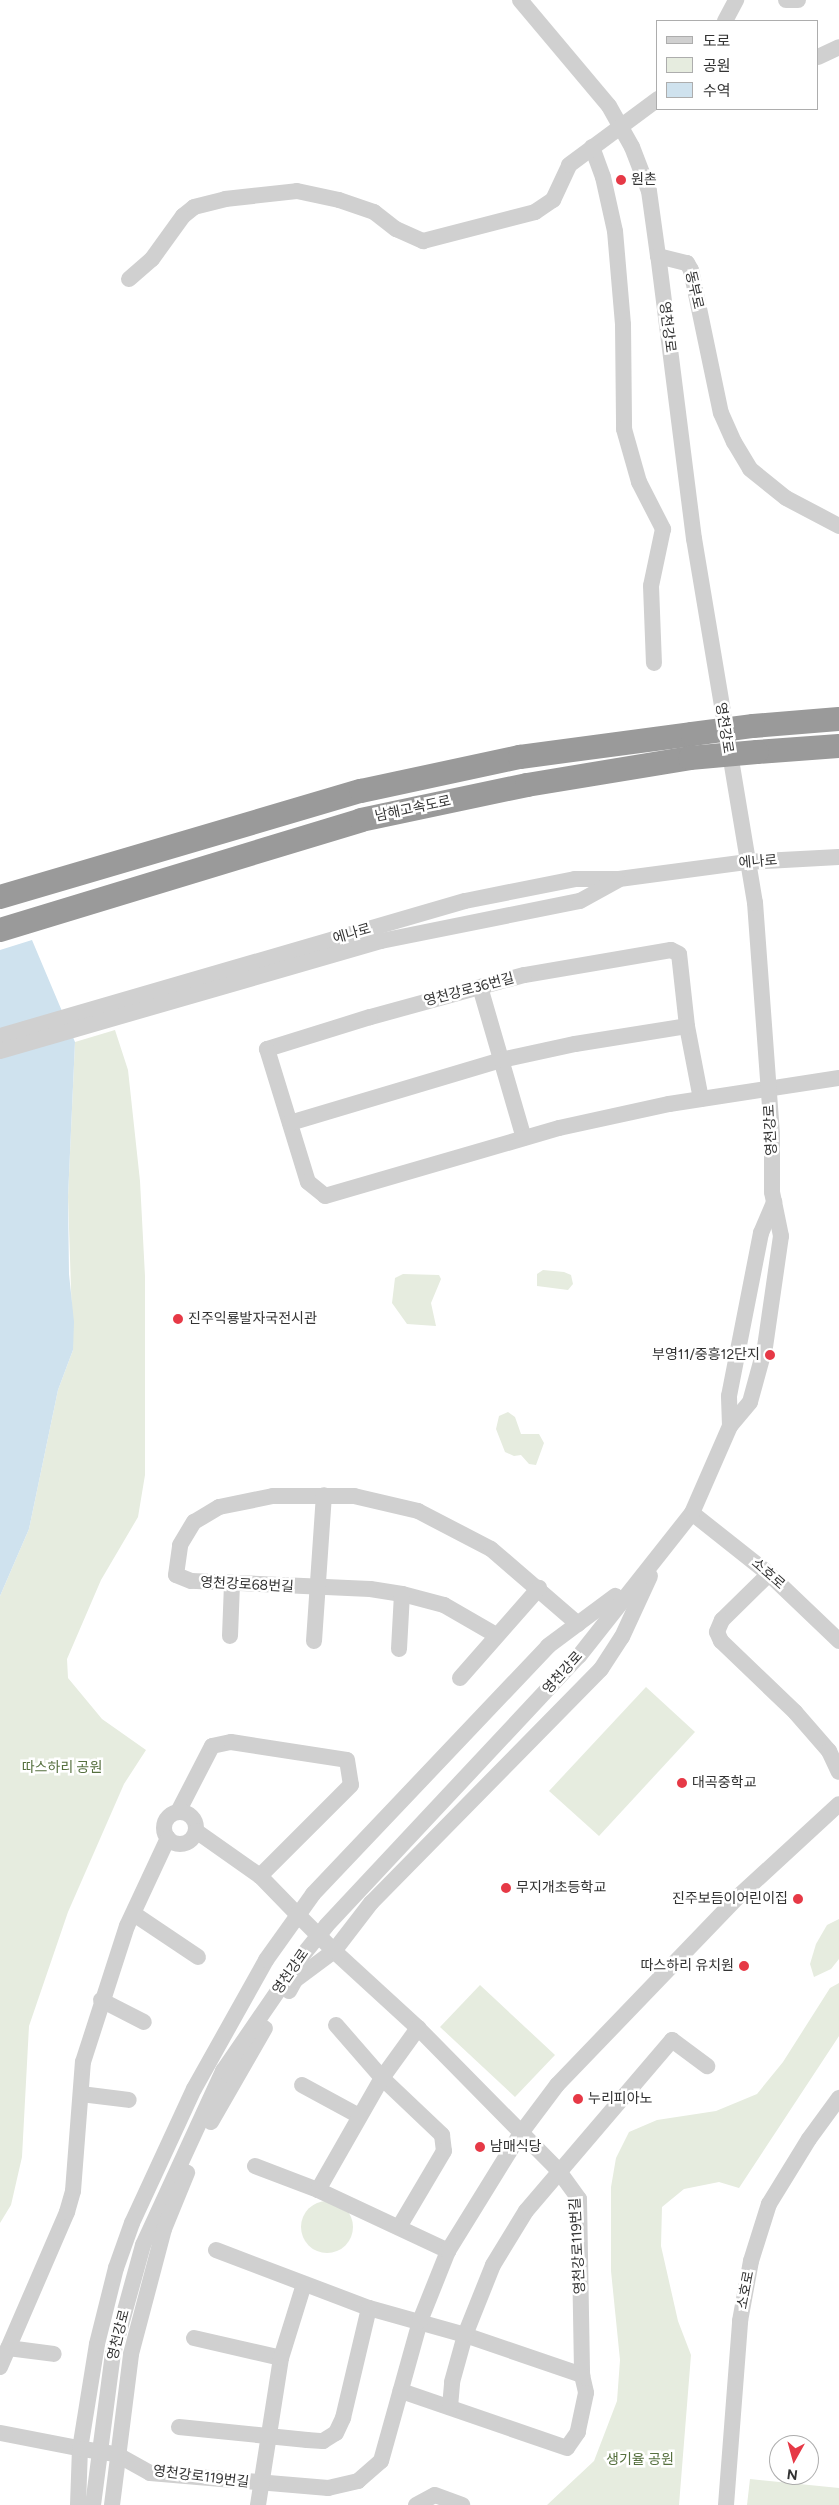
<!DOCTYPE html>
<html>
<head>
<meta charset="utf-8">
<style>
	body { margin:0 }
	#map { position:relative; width:839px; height:2505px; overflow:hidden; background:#fff; font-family:Figtree,"Noto Sans KR",sans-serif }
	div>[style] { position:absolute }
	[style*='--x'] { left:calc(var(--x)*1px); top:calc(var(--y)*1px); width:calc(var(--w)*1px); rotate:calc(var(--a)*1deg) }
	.green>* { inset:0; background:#e6ecdf }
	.round { border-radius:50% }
	.water>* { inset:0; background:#cfe2ee }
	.minor>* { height:16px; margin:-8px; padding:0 8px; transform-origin:8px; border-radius:8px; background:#d0d0d0 }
	.minor>.ring { margin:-8px; padding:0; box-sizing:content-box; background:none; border:16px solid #d0d0d0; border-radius:50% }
	.highway>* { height:24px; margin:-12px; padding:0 12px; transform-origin:12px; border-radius:12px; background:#9a9a9a }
	.minor-bridge>* { height:16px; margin:-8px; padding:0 8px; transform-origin:8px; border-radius:8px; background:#d0d0d0 }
	.highway-bridge>* { height:24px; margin:-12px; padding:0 12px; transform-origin:12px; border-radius:12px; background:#9a9a9a }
	.dots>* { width:14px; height:14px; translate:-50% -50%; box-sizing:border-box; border:2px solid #fff; border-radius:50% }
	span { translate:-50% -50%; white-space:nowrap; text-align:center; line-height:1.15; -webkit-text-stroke:5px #fff; paint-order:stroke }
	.poi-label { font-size:14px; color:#333 }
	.left { translate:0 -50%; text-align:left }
	.right { translate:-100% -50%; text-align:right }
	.street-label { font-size:14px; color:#333 }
	.park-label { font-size:14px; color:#56703f }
	.legend { position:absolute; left:656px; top:20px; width:162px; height:90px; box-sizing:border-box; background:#fff; border:1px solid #adadad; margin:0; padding:6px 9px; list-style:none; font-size:15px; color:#333 }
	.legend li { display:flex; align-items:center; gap:10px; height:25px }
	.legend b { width:25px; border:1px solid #adadad }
	.north { position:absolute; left:769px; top:2435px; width:50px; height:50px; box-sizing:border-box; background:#fff; border:1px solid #adadad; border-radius:50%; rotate:187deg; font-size:14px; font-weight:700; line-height:20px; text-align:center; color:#333 }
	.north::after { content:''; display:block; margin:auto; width:18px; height:22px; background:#e63946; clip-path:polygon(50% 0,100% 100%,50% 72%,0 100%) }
</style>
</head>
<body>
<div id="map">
	<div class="green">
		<i style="clip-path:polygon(115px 1030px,128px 1070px,140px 1181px,145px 1276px,145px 1475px,138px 1517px,101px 1580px,67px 1659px,68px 1678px,102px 1719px,146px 1750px,124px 1784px,68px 1912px,29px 2026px,22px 2157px,11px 2205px,0 2223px,0 1596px,29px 1529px,58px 1390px,73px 1350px,68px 1197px,75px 1042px)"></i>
		<i style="clip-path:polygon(543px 1270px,564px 1272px,571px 1275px,573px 1284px,568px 1290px,537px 1286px,537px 1274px)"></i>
		<i style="clip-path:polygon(403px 1274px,439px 1275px,441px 1279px,431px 1303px,436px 1326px,407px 1324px,392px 1303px,395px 1278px)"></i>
		<i style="clip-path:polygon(508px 1412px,515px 1417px,521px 1434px,539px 1434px,544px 1443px,536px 1465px,529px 1464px,521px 1455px,514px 1456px,505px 1452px,496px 1429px,499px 1416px)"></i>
		<i style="clip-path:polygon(646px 1687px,695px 1732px,599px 1836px,549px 1791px)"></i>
		<i style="clip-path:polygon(839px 1919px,839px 1959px,831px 1969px,814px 1977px,810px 1964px,816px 1944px,827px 1925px)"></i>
		<i style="clip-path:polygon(839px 1983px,839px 2036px,739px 2188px,719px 2182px,684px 2189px,662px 2207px,661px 2246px,678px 2321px,691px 2355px,679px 2505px,547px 2505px,594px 2461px,617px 2401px,620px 2360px,611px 2271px,611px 2187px,616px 2158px,629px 2132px,657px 2120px,716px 2111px,757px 2094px,783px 2062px,830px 1988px)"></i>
		<i style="clip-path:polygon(480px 1985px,555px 2055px,515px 2097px,440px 2027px)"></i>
		<i class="round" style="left:301px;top:2201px;width:52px;height:52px"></i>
		<i style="clip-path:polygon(750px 2479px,839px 2488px,839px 2505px,747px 2505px)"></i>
	</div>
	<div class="water">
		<i style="clip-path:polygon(32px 940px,75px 1042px,68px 1197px,69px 1274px,74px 1322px,73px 1350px,58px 1390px,29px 1529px,0 1596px,0 950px)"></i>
	</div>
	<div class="minor">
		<i style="--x:520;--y:0;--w:138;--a:50"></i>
		<i style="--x:609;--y:106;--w:47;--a:60.7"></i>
		<i style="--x:632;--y:147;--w:47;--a:68.9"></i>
		<i style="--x:649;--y:191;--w:66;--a:82.1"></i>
		<i style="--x:658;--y:256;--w:30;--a:14"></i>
		<i style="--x:687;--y:263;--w:8;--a:60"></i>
		<i style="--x:691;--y:270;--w:146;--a:78.2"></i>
		<i style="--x:721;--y:413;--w:32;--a:66"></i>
		<i style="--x:734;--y:442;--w:31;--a:59"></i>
		<i style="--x:750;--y:469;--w:46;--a:38.9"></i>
		<i style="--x:786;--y:498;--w:60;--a:27.8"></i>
		<i style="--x:786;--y:0;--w:12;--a:0"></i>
		<i style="--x:725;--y:21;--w:24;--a:-62"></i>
		<i style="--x:818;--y:57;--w:23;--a:-25"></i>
		<i style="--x:592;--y:147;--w:32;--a:70"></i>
		<i style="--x:603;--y:177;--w:55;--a:77.5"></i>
		<i style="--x:615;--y:231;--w:94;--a:85.1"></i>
		<i style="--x:623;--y:325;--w:104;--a:89.4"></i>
		<i style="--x:624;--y:429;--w:55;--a:74.2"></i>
		<i style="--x:639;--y:482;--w:53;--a:62.9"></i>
		<i style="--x:663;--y:529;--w:58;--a:101.9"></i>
		<i style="--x:651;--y:586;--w:77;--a:87.8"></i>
		<i style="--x:129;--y:279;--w:30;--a:-41"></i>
		<i style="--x:152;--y:259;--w:53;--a:-54.2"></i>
		<i style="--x:183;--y:216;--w:14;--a:-39"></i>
		<i style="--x:194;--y:207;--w:32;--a:-14"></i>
		<i style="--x:225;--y:199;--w:72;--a:-6.3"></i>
		<i style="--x:297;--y:191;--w:43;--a:12.1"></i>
		<i style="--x:339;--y:200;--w:37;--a:19"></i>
		<i style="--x:374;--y:212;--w:28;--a:38"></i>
		<i style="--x:396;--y:229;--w:30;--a:24"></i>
		<i style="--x:423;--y:241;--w:116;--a:-14.5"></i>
		<i style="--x:535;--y:212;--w:22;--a:-34"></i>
		<i style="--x:553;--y:200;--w:38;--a:-65"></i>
		<i style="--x:569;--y:165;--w:111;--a:-36.6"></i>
		<i style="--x:480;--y:987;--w:157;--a:73.8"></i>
		<i style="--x:0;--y:1036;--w:484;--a:-16.2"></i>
		<i style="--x:465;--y:901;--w:112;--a:-11.3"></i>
		<i style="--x:575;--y:879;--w:44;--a:0"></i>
		<i style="--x:619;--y:879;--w:128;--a:-7.6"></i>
		<i style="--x:746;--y:862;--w:93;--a:-3.1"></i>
		<i style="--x:0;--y:1051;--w:397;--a:-16.1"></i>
		<i style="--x:381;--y:941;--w:203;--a:-11.4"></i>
		<i style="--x:580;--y:901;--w:43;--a:-28.9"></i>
		<i style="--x:701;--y:1099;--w:74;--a:-100.9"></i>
		<i style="--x:687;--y:1026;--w:72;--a:-96.3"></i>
		<i style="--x:679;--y:954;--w:9;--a:-153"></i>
		<i style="--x:671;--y:950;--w:149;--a:170.3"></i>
		<i style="--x:524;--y:975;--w:160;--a:164.7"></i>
		<i style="--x:370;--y:1017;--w:108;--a:162.7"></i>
		<i style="--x:267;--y:1049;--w:139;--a:72.9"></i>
		<i style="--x:308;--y:1182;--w:22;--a:39"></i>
		<i style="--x:325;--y:1196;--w:244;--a:-16.2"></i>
		<i style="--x:559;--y:1128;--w:113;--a:-12.3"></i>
		<i style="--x:669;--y:1104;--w:172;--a:-8.7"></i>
		<i style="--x:290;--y:1123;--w:220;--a:-16.6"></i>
		<i style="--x:501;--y:1060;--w:76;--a:-12.2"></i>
		<i style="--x:575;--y:1044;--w:113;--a:-9.1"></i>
		<i style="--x:730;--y:1426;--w:30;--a:-92"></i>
		<i style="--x:729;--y:1396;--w:166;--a:-78.9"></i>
		<i style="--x:761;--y:1233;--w:34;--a:-67"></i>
		<i style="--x:692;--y:1513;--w:98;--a:38.4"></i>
		<i style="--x:769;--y:1574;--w:97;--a:43.7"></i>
		<i style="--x:769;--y:1574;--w:66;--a:135.6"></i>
		<i style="--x:722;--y:1620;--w:13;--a:113"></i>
		<i style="--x:717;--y:1632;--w:10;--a:66"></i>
		<i style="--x:721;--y:1641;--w:103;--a:43.8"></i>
		<i style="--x:795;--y:1712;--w:52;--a:48.9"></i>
		<i style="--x:829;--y:1751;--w:23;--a:65"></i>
		<i style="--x:496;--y:1635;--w:60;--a:-150"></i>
		<i style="--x:444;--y:1605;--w:43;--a:-165.3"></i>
		<i style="--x:402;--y:1594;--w:32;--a:-171"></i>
		<i style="--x:370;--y:1589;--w:179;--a:-177.4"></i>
		<i style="--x:191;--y:1581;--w:16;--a:-158"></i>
		<i style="--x:176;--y:1575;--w:30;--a:-82"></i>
		<i style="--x:180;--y:1545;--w:27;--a:-59"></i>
		<i style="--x:194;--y:1522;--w:29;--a:-31"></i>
		<i style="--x:219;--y:1507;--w:55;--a:-11.5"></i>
		<i style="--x:273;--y:1496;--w:81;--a:0"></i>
		<i style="--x:354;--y:1496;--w:66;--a:13.2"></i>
		<i style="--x:418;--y:1511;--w:82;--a:27.5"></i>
		<i style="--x:491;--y:1549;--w:115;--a:40.8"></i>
		<i style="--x:230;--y:1636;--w:51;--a:-87.8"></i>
		<i style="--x:314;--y:1641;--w:146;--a:-86.1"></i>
		<i style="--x:399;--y:1649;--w:55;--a:-86.9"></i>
		<i style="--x:460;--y:1678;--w:120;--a:-48.7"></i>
		<i style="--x:178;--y:1812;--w:74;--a:-62.7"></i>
		<i style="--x:212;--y:1746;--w:19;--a:-12"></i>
		<i style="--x:231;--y:1742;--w:117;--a:8.8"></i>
		<i style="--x:347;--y:1760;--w:25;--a:81"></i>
		<i style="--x:351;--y:1785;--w:129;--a:135"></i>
		<i class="ring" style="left:164px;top:1812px;width:16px;height:16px"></i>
		<i style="--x:196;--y:1831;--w:78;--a:35.1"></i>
		<i style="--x:260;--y:1876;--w:53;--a:45.8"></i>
		<i style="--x:134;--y:1914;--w:77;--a:33.9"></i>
		<i style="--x:334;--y:1951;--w:114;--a:42.5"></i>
		<i style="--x:418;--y:2028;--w:199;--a:45.4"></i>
		<i style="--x:558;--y:2170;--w:36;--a:54"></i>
		<i style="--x:579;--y:2199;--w:176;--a:89"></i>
		<i style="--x:582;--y:2375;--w:18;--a:77"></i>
		<i style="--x:586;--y:2393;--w:40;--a:102"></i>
		<i style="--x:578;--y:2432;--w:19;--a:125"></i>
		<i style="--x:567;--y:2448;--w:176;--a:-161"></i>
		<i style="--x:289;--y:1991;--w:13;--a:-61"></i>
		<i style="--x:295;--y:1980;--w:49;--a:-36.6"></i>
		<i style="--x:334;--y:1951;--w:61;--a:-52.4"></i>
		<i style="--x:371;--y:1903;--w:328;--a:-45.5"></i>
		<i style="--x:601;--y:1669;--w:38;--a:-57"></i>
		<i style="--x:622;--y:1637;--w:67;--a:-65.3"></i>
		<i style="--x:101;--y:2000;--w:48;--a:27.1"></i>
		<i style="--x:336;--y:2025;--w:70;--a:49"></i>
		<i style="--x:382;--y:2078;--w:83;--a:43.5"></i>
		<i style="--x:442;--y:2135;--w:16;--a:83"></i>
		<i style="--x:444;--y:2151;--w:88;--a:120.6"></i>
		<i style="--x:302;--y:2085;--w:65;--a:28.5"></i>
		<i style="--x:81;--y:2094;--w:48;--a:7.1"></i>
		<i style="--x:211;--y:2122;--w:108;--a:-60.1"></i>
		<i style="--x:255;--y:2166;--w:67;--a:20.9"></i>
		<i style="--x:318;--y:2190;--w:144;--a:25.1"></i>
		<i style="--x:318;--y:2190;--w:129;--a:-60.3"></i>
		<i style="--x:382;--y:2078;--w:62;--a:-54.2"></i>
		<i style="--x:216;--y:2250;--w:164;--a:20.8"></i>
		<i style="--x:369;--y:2308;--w:100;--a:15.7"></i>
		<i style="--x:465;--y:2335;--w:124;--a:18.9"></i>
		<i style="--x:194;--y:2338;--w:89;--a:12.9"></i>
		<i style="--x:8;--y:2348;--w:46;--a:7.4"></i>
		<i style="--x:0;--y:2367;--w:169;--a:-66.6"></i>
		<i style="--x:67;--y:2212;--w:22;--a:-74"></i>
		<i style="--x:73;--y:2191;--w:129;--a:-85.6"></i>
		<i style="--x:83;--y:2062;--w:143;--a:-72.1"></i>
		<i style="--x:127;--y:1926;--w:97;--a:-65"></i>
		<i style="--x:450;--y:2407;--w:25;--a:-85"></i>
		<i style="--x:452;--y:2382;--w:49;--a:-74.5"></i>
		<i style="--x:465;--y:2335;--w:75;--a:-68.2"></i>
		<i style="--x:493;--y:2265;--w:63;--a:-58.6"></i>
		<i style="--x:526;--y:2211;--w:225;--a:-49.5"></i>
		<i style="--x:672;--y:2040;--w:44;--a:36.6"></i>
		<i style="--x:179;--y:2427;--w:129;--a:5.8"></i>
		<i style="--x:307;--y:2440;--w:16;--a:4"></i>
		<i style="--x:323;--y:2441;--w:15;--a:-32"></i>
		<i style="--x:336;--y:2433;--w:17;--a:-65"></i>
		<i style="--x:343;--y:2418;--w:113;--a:-76.7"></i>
		<i style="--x:1;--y:2433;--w:84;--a:11"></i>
		<i style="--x:116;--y:2454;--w:39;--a:29"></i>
		<i style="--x:150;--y:2473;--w:179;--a:4.8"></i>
		<i style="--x:328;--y:2488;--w:31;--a:-13"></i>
		<i style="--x:358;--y:2481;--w:30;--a:-41"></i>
		<i style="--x:381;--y:2461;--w:145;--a:-74.4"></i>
		<i style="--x:420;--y:2321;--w:75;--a:-68.2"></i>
		<i style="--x:448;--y:2251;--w:139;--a:-58.3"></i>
		<i style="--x:521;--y:2133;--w:60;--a:-53.1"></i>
		<i style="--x:557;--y:2085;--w:264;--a:-46.1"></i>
		<i style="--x:740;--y:1895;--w:134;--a:-42.6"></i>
		<i style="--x:78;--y:2505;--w:56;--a:-88"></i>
		<i style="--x:80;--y:2449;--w:106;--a:-80.8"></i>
		<i style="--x:97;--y:2344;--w:78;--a:-76"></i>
		<i style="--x:116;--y:2268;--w:48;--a:-70.4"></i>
		<i style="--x:132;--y:2223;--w:148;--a:-65.2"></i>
		<i style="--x:194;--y:2089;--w:148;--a:-60.8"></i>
		<i style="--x:266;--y:1960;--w:81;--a:-54.5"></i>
		<i style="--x:313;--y:1894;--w:342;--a:-46.5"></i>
		<i style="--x:548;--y:1646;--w:84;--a:-36.7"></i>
		<i style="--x:93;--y:2505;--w:152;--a:-82.5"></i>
		<i style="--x:113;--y:2354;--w:113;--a:-74.6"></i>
		<i style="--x:143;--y:2245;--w:192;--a:-65.3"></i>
		<i style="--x:223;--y:2071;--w:140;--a:-55.5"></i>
		<i style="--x:302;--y:1956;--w:38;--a:-51"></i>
		<i style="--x:326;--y:1926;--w:370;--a:-46.9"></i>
		<i style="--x:579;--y:1656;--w:182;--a:-51.7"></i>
		<i style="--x:692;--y:1513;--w:95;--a:-66.4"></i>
		<i style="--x:730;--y:1426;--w:31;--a:-50"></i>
		<i style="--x:750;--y:1402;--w:57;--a:-74.7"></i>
		<i style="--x:765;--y:1347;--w:112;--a:-81.8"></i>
		<i style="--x:781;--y:1236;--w:45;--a:-101.6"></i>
		<i style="--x:772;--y:1192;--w:58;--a:-90"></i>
		<i style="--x:772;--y:1134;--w:232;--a:-94.2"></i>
		<i style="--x:755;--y:903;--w:369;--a:-99.5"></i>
		<i style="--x:694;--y:539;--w:285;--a:-97.2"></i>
		<i style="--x:112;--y:2505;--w:152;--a:-82.8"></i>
		<i style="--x:131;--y:2354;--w:129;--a:-75.2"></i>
		<i style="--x:164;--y:2229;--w:61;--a:-67.7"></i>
		<i style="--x:258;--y:2505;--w:149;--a:-81.1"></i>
		<i style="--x:281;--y:2358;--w:77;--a:-72.7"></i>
		<i style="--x:416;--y:2505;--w:21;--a:-28"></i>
		<i style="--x:435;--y:2495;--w:29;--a:20"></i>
		<i style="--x:726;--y:2505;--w:185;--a:-85.6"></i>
		<i style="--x:740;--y:2321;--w:61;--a:-79.6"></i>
		<i style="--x:751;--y:2261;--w:60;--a:-72.5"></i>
		<i style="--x:769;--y:2204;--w:76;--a:-58.4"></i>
		<i style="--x:809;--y:2139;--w:51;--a:-53.8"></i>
	</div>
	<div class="highway">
		<i style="--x:753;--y:726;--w:86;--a:-4.7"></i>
		<i style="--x:757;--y:752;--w:82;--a:-4.2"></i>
		<i style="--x:0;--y:897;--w:376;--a:-16.4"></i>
		<i style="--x:361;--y:791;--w:163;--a:-12.1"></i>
		<i style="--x:520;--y:757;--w:174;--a:-7.6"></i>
		<i style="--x:0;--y:930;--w:377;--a:-16.9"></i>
		<i style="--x:361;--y:820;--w:170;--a:-11.9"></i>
		<i style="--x:527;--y:785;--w:165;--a:-9.4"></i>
	</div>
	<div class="minor-bridge">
		<i style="--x:297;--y:1914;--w:52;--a:45"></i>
		<i style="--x:83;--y:2449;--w:33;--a:9"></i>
	</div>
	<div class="highway-bridge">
		<i style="--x:692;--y:734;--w:62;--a:-7.5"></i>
		<i style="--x:690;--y:758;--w:67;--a:-5.1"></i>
	</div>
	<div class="dots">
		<i style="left:621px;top:180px;background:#e63946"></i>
		<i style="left:178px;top:1319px;background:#e63946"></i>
		<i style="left:770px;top:1355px;background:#e63946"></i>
		<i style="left:682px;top:1783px;background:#e63946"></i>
		<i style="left:506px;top:1888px;background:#e63946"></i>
		<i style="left:798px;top:1899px;background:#e63946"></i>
		<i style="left:744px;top:1966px;background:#e63946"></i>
		<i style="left:578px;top:2099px;background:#e63946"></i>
		<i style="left:480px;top:2147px;background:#e63946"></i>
	</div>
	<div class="poi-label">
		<span class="left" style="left:631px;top:180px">원촌</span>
		<span class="left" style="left:188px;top:1319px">진주익룡발자국전시관</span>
		<span class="right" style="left:760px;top:1355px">부영11/중흥12단지</span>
		<span class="left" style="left:692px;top:1783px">대곡중학교</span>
		<span class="left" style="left:516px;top:1888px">무지개초등학교</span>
		<span class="right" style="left:788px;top:1899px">진주보듬이어린이집</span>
		<span class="right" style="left:734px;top:1966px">따스하리 유치원</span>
		<span class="left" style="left:588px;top:2099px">누리피아노</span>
		<span class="left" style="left:490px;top:2147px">남매식당</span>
	</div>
	<div class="street-label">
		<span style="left:694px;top:290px;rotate:77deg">동부로</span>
		<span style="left:667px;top:327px;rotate:83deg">영천강로</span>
		<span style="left:724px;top:728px;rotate:81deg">영천강로</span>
		<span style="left:413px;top:809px;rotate:-12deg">남해고속도로</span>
		<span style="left:758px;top:862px;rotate:-5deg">에나로</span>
		<span style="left:352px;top:934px;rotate:-16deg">에나로</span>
		<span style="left:469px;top:990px;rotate:-15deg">영천강로36번길</span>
		<span style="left:771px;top:1130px;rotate:-93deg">영천강로</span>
		<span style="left:768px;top:1574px;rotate:41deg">소호로</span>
		<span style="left:247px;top:1585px;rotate:3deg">영천강로68번길</span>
		<span style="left:563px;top:1673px;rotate:-48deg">영천강로</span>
		<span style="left:291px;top:1972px;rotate:-55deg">영천강로</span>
		<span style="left:578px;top:2246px;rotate:-93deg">영천강로119번길</span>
		<span style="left:746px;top:2290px;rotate:-79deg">소호로</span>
		<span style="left:119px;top:2335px;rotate:-76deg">영천강로</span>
		<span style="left:201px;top:2477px;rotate:7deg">영천강로119번길</span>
	</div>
	<div class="park-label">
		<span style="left:62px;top:1768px">따스하리 공원</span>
		<span style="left:640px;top:2460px">생기율 공원</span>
	</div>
	<ul class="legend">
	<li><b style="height:6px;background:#d0d0d0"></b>도로</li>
	<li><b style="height:14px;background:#e6ecdf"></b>공원</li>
	<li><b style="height:14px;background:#cfe2ee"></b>수역</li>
	</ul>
	<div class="north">N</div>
</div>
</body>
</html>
